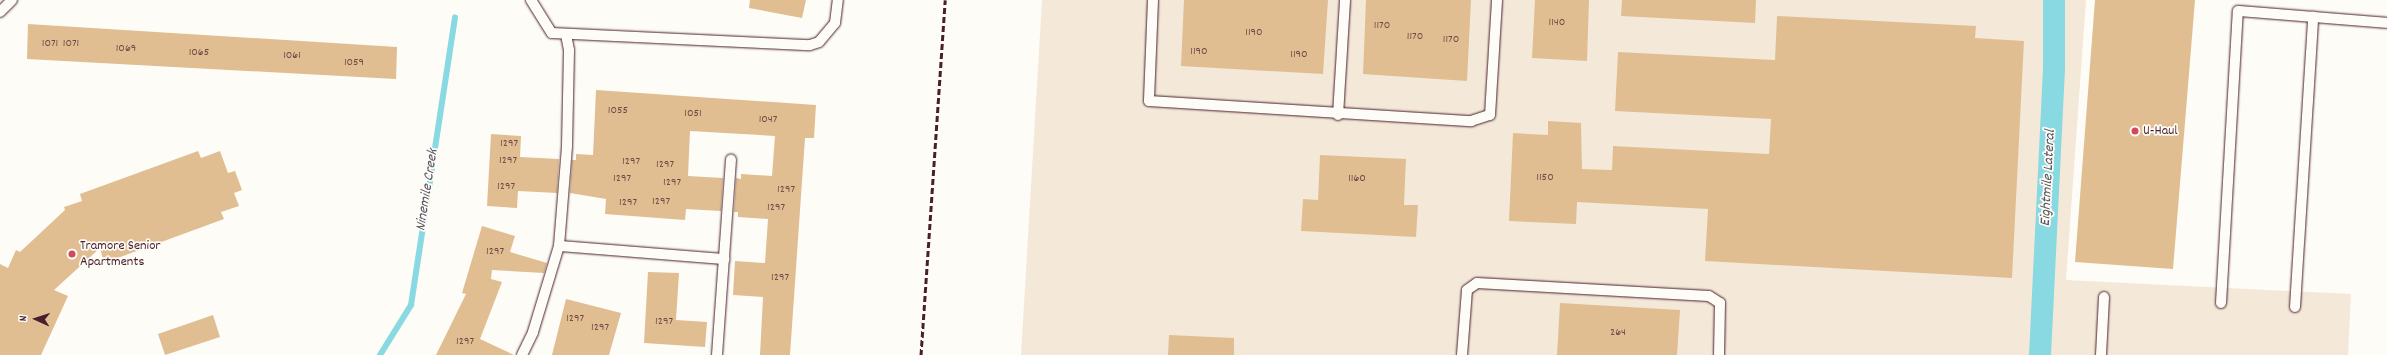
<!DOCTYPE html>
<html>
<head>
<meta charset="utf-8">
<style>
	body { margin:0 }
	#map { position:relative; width:2387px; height:355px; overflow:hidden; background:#fdfcf7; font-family:Dekko,sans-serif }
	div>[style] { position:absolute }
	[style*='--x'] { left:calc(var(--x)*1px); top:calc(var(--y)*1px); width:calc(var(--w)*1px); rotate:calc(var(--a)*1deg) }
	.built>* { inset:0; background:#f4e9d9 }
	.stream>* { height:6px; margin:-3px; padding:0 3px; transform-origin:3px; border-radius:3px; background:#88d9e1 }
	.canal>* { height:22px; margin:-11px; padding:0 11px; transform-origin:11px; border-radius:11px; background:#88d9e1 }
	.building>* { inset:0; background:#e0be92 }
	.roads { filter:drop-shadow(0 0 1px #4a1f2b) drop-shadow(0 0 1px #4a1f2b) }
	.service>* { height:10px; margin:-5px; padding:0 5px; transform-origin:5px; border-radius:5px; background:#fdfcf7 }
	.rail>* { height:3px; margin-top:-1.5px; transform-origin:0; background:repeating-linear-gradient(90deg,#4a1f2b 0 6px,transparent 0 9px) }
	.dots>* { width:11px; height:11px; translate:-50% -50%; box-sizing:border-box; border:2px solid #fdfcf7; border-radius:50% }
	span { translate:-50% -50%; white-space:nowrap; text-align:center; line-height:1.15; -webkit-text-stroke:3.5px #fdfcf7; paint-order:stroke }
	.number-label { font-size:12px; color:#704745 }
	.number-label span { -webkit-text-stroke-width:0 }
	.poi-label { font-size:14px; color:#4a1f2b }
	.left { translate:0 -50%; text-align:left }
	.water-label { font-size:15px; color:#5d5762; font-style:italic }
	.north { position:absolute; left:16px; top:299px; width:40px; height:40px; -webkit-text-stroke:3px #fdfcf7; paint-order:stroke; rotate:273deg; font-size:11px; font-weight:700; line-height:16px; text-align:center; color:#4a1f2b }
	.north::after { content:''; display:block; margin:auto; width:14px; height:18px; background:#4a1f2b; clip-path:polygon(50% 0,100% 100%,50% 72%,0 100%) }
</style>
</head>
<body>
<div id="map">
	<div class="built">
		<i style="clip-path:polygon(1042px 0,2086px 0,2066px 280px,2351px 294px,2348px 355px,1021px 355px)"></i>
	</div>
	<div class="stream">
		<i style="--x:380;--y:355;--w:59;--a:-58.2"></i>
		<i style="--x:411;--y:305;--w:291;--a:-81.3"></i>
	</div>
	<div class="canal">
		<i style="--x:2040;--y:355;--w:285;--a:-87.2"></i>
		<i style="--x:2054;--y:70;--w:70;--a:-90"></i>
	</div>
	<div class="building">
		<i style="clip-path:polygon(750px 0,806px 0,802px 18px,749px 8px)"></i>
		<i style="clip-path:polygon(1184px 0,1328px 0,1323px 74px,1181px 66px)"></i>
		<i style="clip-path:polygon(1366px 0,1471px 0,1467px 81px,1363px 74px)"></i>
		<i style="clip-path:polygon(1535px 0,1589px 0,1587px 61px,1532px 58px)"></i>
		<i style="clip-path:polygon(1622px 0,1756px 0,1755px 23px,1621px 16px)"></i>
		<i style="clip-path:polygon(2095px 0,2195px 0,2173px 269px,2075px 262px)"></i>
		<i style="clip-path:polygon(1777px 16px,1976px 26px,1975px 38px,2024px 41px,2012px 278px,1705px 261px,1708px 209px,1577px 202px,1576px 224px,1509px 221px,1513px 133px,1548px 135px,1548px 121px,1581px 123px,1582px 169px,1612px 170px,1613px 146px,1769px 154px,1771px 119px,1615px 111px,1618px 52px,1775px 60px)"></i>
		<i style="clip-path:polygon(28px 24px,397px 47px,396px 79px,27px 59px)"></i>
		<i style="clip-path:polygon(596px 90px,816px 105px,814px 138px,805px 138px,790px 355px,760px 355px,763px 297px,733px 295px,735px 261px,765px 263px,768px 219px,738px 217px,738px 212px,734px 212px,736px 178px,741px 179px,741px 174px,772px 176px,775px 136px,690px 131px,688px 176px,723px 178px,721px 211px,686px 209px,685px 220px,605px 214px,606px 199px,570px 193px,572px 160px,576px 160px,576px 154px,593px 155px)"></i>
		<i style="clip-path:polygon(491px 134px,521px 136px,520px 157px,559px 159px,557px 193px,518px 191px,517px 208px,487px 206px)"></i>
		<i style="clip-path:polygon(198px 151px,201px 158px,220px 151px,228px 173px,235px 171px,242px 190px,234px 193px,239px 206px,221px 212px,224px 219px,104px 263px,100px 248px,54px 290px,68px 296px,41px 355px,0 355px,0 264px,8px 268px,16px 250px,20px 252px,65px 210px,64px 207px,82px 201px,80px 194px)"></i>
		<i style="clip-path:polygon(1320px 155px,1406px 159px,1404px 205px,1418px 205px,1416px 237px,1301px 231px,1303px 199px,1318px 200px)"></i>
		<i style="clip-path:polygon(482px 226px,515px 236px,510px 252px,547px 263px,544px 273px,492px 270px,491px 279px,502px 282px,480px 339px,514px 355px,436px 355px,466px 294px,462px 293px)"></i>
		<i style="clip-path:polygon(648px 272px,679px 273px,676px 320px,707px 322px,705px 347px,644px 343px)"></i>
		<i style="clip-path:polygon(566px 299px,621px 313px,609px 355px,552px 355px)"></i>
		<i style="clip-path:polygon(1560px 303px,1680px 310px,1677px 355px,1557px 355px)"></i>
		<i style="clip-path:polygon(213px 315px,220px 337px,165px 355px,158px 334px)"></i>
		<i style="clip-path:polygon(1169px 335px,1234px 338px,1234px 355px,1168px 355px)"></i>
	</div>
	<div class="roads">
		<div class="service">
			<i style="--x:531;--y:0;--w:39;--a:58"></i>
			<i style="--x:552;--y:33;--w:258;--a:2.7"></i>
			<i style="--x:810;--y:45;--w:9;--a:-18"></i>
			<i style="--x:819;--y:42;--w:25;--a:-50"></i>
			<i style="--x:835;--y:23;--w:23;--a:-83"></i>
			<i style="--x:1153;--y:0;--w:101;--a:92.3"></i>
			<i style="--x:1149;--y:101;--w:323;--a:3.6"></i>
			<i style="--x:1471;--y:121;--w:20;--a:-18"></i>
			<i style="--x:1490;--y:115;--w:115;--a:-86.5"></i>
			<i style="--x:0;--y:12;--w:17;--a:-45"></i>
			<i style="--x:1338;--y:115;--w:115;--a:-86.5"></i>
			<i style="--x:559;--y:246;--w:166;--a:4.5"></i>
			<i style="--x:2221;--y:303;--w:292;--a:-86.7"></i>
			<i style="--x:2238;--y:11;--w:149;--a:4.6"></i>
			<i style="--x:2295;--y:307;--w:291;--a:-86.4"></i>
			<i style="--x:522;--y:355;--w:25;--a:-64"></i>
			<i style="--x:533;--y:332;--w:90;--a:-73.2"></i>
			<i style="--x:559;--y:246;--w:100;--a:-85.4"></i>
			<i style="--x:567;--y:146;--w:96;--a:-88.8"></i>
			<i style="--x:569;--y:50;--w:16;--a:-101"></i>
			<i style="--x:717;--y:355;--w:196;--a:-85.9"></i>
			<i style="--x:1462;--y:355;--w:65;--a:-85.6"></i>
			<i style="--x:1467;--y:290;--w:12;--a:-35"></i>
			<i style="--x:1477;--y:283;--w:232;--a:3.2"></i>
			<i style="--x:1709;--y:296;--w:13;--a:32"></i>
			<i style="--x:1720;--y:303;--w:52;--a:91.1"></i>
			<i style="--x:2101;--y:355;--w:58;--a:-87"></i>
		</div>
	</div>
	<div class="rail">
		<i style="--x:921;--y:355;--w:356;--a:-86.1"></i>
	</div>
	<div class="dots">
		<i style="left:2135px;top:131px;background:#d1495b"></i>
		<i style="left:72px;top:254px;background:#d1495b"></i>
	</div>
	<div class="number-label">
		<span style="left:1557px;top:23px">1140</span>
		<span style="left:1382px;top:26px">1170</span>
		<span style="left:1254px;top:33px">1190</span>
		<span style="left:1415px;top:37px">1170</span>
		<span style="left:1451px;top:40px">1170</span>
		<span style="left:50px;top:44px">1071</span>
		<span style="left:71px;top:44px">1071</span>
		<span style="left:126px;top:49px">1069</span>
		<span style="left:1199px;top:52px">1190</span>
		<span style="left:199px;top:53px">1065</span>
		<span style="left:1299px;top:55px">1190</span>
		<span style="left:292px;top:56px">1061</span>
		<span style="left:354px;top:63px">1059</span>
		<span style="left:618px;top:111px">1055</span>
		<span style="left:693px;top:114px">1051</span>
		<span style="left:768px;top:120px">1047</span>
		<span style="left:509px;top:144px">1297</span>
		<span style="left:508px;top:161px">1297</span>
		<span style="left:631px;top:162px">1297</span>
		<span style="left:665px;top:165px">1297</span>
		<span style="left:1545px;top:178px">1150</span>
		<span style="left:622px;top:179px">1297</span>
		<span style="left:1357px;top:179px">1160</span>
		<span style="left:672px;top:183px">1297</span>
		<span style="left:506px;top:187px">1297</span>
		<span style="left:786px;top:190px">1297</span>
		<span style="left:661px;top:202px">1297</span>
		<span style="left:628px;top:203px">1297</span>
		<span style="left:776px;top:208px">1297</span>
		<span style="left:495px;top:252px">1297</span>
		<span style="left:780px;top:278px">1297</span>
		<span style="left:575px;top:319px">1297</span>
		<span style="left:664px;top:322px">1297</span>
		<span style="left:600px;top:328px">1297</span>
		<span style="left:1618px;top:333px">264</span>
		<span style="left:465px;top:342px">1297</span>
	</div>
	<div class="poi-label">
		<span class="left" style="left:2143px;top:131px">U-Haul</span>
		<span class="left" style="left:80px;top:254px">Tramore Senior<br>Apartments</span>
	</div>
	<div class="water-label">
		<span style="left:2049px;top:178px;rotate:-87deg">Eightmile Lateral</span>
		<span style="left:428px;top:190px;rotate:-81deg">Ninemile Creek</span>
	</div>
	<div class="north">N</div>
</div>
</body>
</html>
